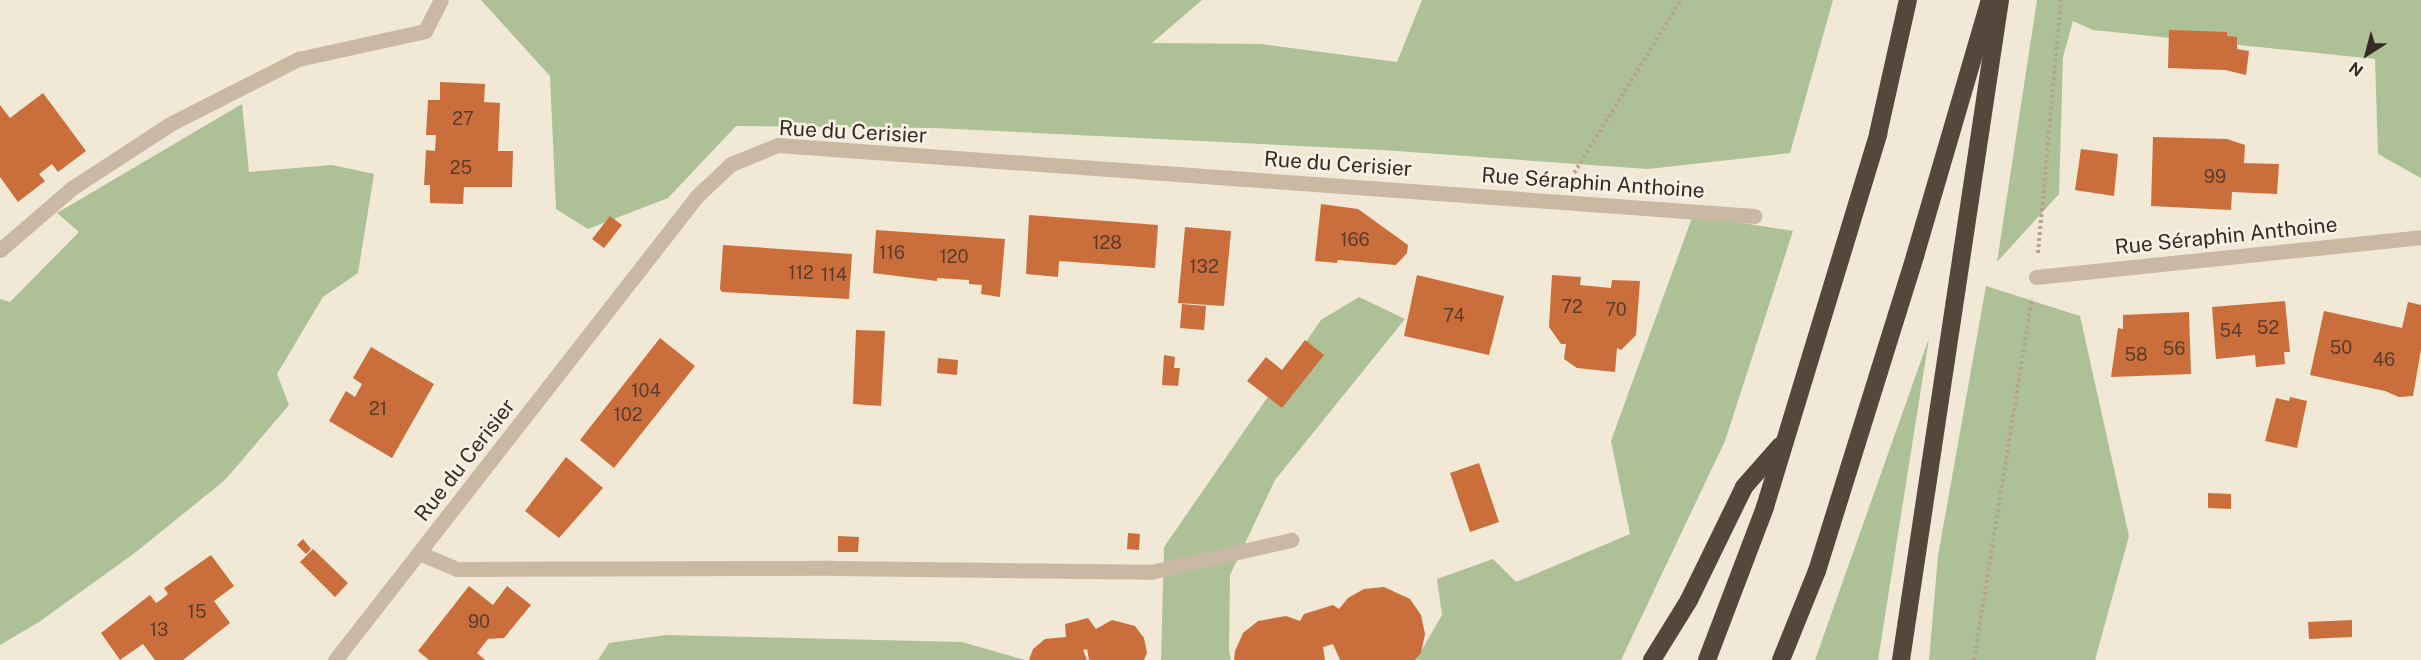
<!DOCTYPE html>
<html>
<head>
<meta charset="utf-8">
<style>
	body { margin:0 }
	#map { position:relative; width:2421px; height:660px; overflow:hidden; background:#f1e8d6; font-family:"Public Sans",sans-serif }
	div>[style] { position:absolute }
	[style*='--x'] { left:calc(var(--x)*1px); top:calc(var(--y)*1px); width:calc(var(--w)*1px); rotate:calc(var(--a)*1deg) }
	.green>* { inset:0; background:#adc096 }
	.building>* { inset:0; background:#ca6f3c }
	.path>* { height:4px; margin-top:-2px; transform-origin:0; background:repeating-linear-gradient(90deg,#b5a38d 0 3px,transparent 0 6px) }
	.minor>* { height:15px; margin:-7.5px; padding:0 7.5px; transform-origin:7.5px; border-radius:7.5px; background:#c9b9a2 }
	.highway>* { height:18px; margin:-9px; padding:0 9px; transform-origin:9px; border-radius:9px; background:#55473c }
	span { translate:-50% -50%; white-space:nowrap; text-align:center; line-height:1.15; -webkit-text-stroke:5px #f9f1e3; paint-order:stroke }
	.number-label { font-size:18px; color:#5a3c2b }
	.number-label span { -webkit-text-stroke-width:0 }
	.street-label { font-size:21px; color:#342b25 }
	.north { position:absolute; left:2337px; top:24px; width:60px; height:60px; -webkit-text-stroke:4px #f9f1e3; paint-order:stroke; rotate:216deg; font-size:16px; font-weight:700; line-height:24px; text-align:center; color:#342b25 }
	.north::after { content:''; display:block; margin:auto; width:21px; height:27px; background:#342b25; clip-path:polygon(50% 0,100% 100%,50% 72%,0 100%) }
</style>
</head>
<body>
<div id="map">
	<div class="green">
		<i style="clip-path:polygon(481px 0,1202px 0,1152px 43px,1261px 44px,1397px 62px,1422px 0,1833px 0,1790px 153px,1648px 169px,1382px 150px,935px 128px,736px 126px,668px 198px,588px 229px,556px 209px,550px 76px)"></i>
		<i style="clip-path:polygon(2037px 0,2421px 0,2421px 178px,2378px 154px,2375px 59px,2093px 30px,2073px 21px,2063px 57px,2059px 194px,1997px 262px)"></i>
		<i style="clip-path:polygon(242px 104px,249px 172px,332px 165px,374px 174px,358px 273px,323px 297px,277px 374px,289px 405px,225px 480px,136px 552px,39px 622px,0 645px,0 299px,10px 302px,79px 232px,57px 213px)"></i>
		<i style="clip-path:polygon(1693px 215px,1793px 231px,1725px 441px,1621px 660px,1416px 660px,1442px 615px,1437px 579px,1493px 559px,1516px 582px,1630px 534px,1611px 441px)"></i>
		<i style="clip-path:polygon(1986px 286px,2080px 316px,2129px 536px,2095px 660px,1929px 660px,1938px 556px)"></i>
		<i style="clip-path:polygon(1359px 297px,1405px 319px,1275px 480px,1230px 575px,1229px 650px,1231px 660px,1161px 660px,1164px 547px,1321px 320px)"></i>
		<i style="clip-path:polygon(1929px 338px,1878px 660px,1815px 660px)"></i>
		<i style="clip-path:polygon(666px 635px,962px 642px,1025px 660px,598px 660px,609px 643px)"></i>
	</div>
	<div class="building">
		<i style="clip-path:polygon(2169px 30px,2227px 32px,2227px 36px,2237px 37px,2237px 49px,2249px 51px,2246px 75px,2225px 70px,2168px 68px)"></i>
		<i style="clip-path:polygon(440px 82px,485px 84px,484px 102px,500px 103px,498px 151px,513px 151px,512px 187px,464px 187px,463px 204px,430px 203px,430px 185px,424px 185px,426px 150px,435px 151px,436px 135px,426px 135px,428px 100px,440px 100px)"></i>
		<i style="clip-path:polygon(43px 93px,86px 151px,58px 172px,52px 164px,39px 174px,45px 181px,18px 202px,0 177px,0 105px,10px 118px)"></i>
		<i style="clip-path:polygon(2153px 137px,2227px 139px,2245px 145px,2244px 163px,2279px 164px,2277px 194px,2232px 192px,2231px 210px,2151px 206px)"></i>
		<i style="clip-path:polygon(2081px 149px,2118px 154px,2114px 196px,2075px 190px)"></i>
		<i style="clip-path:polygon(1321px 204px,1358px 209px,1408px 245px,1407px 253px,1396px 265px,1338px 260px,1337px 263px,1315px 261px)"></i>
		<i style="clip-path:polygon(1029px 215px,1158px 225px,1155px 268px,1059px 261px,1058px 277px,1026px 274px)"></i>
		<i style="clip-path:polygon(610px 216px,622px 225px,604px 248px,592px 239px)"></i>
		<i style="clip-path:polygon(1185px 227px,1231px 231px,1224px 306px,1178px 303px)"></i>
		<i style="clip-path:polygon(876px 230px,1005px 239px,1000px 297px,981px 294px,982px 285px,969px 284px,969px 280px,937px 278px,937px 281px,873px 273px)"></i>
		<i style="clip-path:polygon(723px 245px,852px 254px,849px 299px,722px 292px,720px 289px)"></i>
		<i style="clip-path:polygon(1417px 275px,1504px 296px,1489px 355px,1404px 336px)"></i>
		<i style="clip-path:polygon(1552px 275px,1581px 277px,1580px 285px,1611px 288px,1612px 280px,1640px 281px,1636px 335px,1621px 350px,1617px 348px,1615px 372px,1577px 368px,1564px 359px,1566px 344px,1561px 344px,1549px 327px)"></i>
		<i style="clip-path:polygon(2285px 301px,2290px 352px,2284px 352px,2285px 364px,2256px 367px,2255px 355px,2216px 359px,2212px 307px)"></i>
		<i style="clip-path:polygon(2408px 302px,2421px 305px,2421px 349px,2413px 396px,2399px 397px,2385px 391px,2310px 375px,2324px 311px,2402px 328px)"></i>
		<i style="clip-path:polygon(1182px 304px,1206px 306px,1204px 330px,1180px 328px)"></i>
		<i style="clip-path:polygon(2189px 312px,2191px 374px,2111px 377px,2118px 328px,2123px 329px,2123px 315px)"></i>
		<i style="clip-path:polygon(856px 330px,885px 331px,881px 406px,853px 404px)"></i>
		<i style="clip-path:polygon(660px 338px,695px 366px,614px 468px,580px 440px)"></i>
		<i style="clip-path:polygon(1305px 340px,1324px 355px,1282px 408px,1247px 381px,1266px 357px,1282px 370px)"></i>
		<i style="clip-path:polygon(371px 347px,434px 384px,392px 458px,329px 421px,346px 391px,355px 397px,362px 384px,353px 378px)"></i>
		<i style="clip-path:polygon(1164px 355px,1175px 357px,1174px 368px,1180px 368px,1178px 386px,1162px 385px)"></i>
		<i style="clip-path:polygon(938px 358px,958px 360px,957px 375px,937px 373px)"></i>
		<i style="clip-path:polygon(2290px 397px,2307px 401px,2297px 448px,2265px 441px,2276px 398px,2289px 401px)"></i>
		<i style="clip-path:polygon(566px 457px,603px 488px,559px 538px,525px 511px)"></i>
		<i style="clip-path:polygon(1479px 463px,1499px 522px,1470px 532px,1450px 473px)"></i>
		<i style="clip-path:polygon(2208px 493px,2231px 494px,2231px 509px,2208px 508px)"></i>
		<i style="clip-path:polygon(1128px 533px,1140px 534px,1139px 550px,1127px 549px)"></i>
		<i style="clip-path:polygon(838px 536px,859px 537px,858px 552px,838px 552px)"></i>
		<i style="clip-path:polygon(303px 539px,311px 549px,306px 554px,297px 545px)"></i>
		<i style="clip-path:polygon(313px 549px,348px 583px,335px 597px,300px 562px)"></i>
		<i style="clip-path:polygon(211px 555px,234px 586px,214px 601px,230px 623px,183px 660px,155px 660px,143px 644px,120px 660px,101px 633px,150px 595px,156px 603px,162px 599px,168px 594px,164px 588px)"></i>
		<i style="clip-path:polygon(469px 586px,493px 605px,507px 586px,531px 605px,504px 638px,488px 639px,477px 653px,485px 660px,429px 660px,418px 651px)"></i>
		<i style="clip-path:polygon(1384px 587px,1410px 599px,1421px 615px,1425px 634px,1421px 653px,1415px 660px,1340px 660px,1333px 644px,1323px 647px,1325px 660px,1234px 660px,1235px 651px,1243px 633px,1258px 621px,1286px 616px,1300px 621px,1304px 614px,1333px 605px,1339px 609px,1348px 598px,1364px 589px)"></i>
		<i style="clip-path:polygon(1088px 618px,1096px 629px,1112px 620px,1135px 626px,1144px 638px,1147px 653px,1144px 660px,1089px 660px,1087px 649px,1083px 650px,1087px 660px,1029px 660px,1033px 649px,1045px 639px,1066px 637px,1065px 624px)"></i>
		<i style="clip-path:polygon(2352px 620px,2352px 637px,2309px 639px,2308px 622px)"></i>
	</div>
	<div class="path">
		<i style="--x:1571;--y:178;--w:209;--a:-58.3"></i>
		<i style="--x:2038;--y:253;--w:254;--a:-84.8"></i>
		<i style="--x:1974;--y:660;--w:366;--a:-80.9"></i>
	</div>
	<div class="minor">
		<i style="--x:0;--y:250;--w:95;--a:-40.7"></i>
		<i style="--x:72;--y:188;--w:117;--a:-33.1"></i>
		<i style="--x:170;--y:124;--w:144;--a:-26.9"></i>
		<i style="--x:298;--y:59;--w:130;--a:-12.4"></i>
		<i style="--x:425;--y:31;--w:35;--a:-63"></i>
		<i style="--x:2036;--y:277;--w:387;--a:-5.9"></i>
		<i style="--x:419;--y:553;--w:41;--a:22.8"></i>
		<i style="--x:457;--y:569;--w:377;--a:-0.2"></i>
		<i style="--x:834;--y:568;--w:317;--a:0.7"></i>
		<i style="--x:1151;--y:572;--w:144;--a:-12.9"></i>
		<i style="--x:335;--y:660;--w:589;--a:-52.04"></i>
		<i style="--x:697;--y:196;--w:47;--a:-43.3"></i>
		<i style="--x:731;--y:164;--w:51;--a:-22"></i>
		<i style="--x:778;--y:145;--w:979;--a:4.16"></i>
	</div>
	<div class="highway">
		<i style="--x:1652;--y:660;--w:70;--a:-58.3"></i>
		<i style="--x:1689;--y:600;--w:126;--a:-64"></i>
		<i style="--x:1744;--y:487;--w:55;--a:-48.7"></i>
		<i style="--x:1707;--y:660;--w:164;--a:-69.2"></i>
		<i style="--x:1765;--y:507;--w:390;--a:-73.1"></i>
		<i style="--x:1878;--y:134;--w:137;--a:-77.4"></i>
		<i style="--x:1781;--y:660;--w:96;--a:-68"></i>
		<i style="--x:1817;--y:571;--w:330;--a:-72.7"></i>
		<i style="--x:1915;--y:256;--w:267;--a:-73.7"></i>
		<i style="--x:1901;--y:660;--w:667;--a:-81.47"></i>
	</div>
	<div class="number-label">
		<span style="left:463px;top:119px">27</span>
		<span style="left:461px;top:168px">25</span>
		<span style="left:2215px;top:177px">99</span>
		<span style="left:1355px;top:240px">166</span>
		<span style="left:1107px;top:243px">128</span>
		<span style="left:892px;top:253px">116</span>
		<span style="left:954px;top:257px">120</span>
		<span style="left:1204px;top:267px">132</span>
		<span style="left:801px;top:273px">112</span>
		<span style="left:834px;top:275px">114</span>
		<span style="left:1572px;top:307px">72</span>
		<span style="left:1616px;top:310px">70</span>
		<span style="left:1454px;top:316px">74</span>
		<span style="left:2268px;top:328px">52</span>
		<span style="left:2231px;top:331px">54</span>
		<span style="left:2341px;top:348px">50</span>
		<span style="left:2174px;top:349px">56</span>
		<span style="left:2136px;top:355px">58</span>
		<span style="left:2384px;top:360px">46</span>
		<span style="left:646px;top:391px">104</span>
		<span style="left:378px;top:409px">21</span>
		<span style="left:628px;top:415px">102</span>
		<span style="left:197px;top:612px">15</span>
		<span style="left:479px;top:622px">90</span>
		<span style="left:159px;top:630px">13</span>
	</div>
	<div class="street-label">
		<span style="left:853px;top:132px;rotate:3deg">Rue du Cerisier</span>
		<span style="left:1338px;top:164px;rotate:4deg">Rue du Cerisier</span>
		<span style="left:1593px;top:183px;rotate:4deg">Rue Séraphin Anthoine</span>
		<span style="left:2226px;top:236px;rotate:-6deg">Rue Séraphin Anthoine</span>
		<span style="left:465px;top:460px;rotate:-52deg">Rue du Cerisier</span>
	</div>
	<div class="north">N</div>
</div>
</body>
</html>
